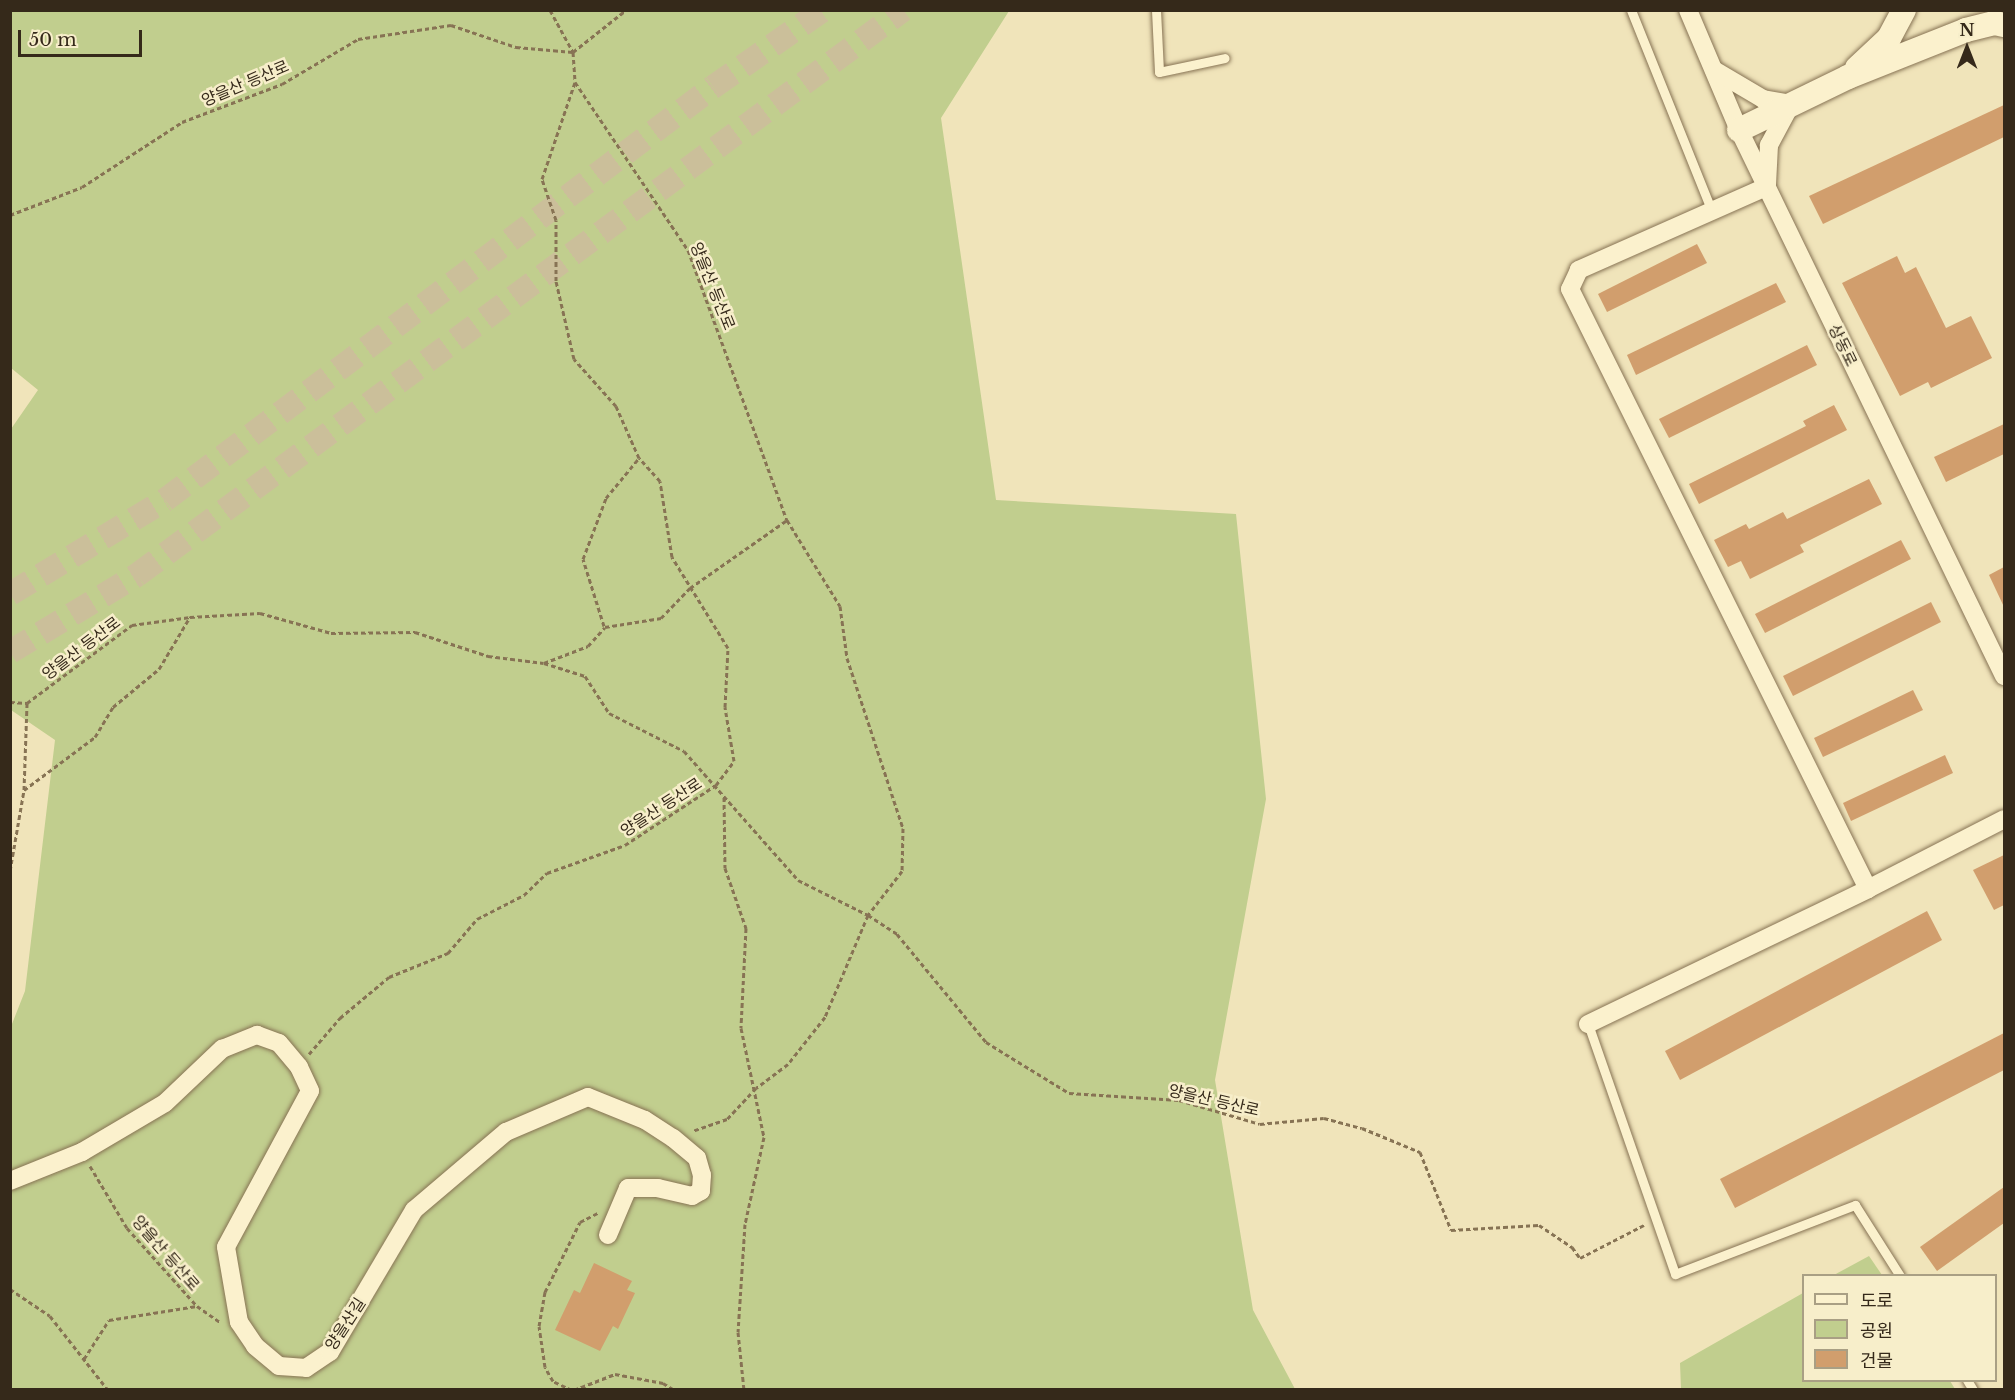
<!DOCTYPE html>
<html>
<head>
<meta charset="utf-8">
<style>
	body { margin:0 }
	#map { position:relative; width:2015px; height:1400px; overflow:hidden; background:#f0e4ba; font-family:"Libre Baskerville","Noto Sans KR",serif }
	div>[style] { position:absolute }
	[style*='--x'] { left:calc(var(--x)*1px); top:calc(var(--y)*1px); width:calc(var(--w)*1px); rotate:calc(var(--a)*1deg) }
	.green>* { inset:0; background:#c1ce8e }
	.building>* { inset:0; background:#d19e6d }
	.secondary-tunnel>* { height:24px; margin-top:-12px; transform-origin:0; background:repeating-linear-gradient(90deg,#cbbf9a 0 24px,transparent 0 36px) }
	.path>* { height:3px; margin-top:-1.5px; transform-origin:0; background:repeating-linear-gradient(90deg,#877354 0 4.5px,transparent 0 7.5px) }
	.roads { filter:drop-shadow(0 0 2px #877354) drop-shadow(0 0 2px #877354) }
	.lane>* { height:9px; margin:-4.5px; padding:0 4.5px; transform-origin:4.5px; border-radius:4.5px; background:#fbf1cd }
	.street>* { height:18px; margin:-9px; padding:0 9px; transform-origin:9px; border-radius:9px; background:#fbf1cd }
	.secondary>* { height:24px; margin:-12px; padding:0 12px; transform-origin:12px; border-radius:12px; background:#fbf1cd }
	span { translate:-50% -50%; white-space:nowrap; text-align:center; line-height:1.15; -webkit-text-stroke:5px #f7eeca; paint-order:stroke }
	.street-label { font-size:16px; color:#35291a }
	.frame { position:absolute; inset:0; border:12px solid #35291a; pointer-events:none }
	.legend { position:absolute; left:1802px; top:1274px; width:195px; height:108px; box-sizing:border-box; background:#f7eeca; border:2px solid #a99f84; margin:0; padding:8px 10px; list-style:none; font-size:18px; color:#35291a }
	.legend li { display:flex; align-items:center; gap:12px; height:30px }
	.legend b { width:30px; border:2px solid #a99f84 }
	.north { position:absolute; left:1937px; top:18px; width:60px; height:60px; -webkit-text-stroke:4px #f7eeca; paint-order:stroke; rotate:0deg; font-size:16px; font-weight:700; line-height:24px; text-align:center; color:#35291a }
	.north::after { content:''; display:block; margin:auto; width:21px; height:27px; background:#35291a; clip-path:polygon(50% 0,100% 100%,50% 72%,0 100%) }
	.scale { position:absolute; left:18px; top:30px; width:124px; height:27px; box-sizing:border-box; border:3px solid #35291a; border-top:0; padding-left:8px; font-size:18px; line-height:21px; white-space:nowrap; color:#35291a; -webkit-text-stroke:4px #f7eeca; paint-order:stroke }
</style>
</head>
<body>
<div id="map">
	<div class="green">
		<i style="clip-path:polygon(11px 11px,1009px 11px,941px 118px,996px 500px,1236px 514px,1266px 799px,1215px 1080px,1253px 1310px,1295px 1389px,11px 1389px,10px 1029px,25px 991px,55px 740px,11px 710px,11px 429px,38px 390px,11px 368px)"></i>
		<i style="clip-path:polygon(1869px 1256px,1882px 1275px,1834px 1275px)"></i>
		<i style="clip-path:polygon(1803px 1293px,1804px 1380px,1950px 1381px,1955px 1389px,1681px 1389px,1680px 1363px)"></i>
	</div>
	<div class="building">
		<i style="clip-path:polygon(2004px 105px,2004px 137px,1823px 224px,1809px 196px)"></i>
		<i style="clip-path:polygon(1697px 244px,1707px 263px,1607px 312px,1598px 294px)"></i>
		<i style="clip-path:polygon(1897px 256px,1905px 273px,1916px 267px,1946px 328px,1971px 316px,1992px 358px,1931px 388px,1928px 382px,1900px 396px,1842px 283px)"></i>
		<i style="clip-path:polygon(1776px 283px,1786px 302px,1636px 375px,1627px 355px)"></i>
		<i style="clip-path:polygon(1807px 345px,1817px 365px,1669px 438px,1659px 419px)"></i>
		<i style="clip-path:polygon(1834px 405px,1847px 430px,1699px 504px,1689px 484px,1806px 426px,1803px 421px)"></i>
		<i style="clip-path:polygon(2004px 424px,2004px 454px,1946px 482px,1934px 457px)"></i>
		<i style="clip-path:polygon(1869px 479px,1882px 504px,1800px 545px,1804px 552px,1750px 579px,1741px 561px,1728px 567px,1714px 540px,1746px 524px,1749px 529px,1783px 512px,1787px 519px)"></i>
		<i style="clip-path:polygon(1901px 540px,1911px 559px,1765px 633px,1755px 614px)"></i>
		<i style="clip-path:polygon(2004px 567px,2004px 607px,1989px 575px)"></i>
		<i style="clip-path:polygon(1931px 602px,1941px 622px,1793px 696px,1783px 676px)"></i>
		<i style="clip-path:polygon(1913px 690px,1923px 710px,1823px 757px,1814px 738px)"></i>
		<i style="clip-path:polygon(1945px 755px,1953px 773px,1851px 821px,1843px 803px)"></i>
		<i style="clip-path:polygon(2004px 855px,2004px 905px,1994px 910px,1973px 870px)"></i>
		<i style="clip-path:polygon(1927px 911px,1942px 940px,1680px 1080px,1665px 1051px)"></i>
		<i style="clip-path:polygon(2004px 1033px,2004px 1070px,1735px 1208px,1720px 1179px)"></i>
		<i style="clip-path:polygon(2004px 1187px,2004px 1223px,1937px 1271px,1920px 1247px)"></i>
		<i style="clip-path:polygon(594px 1263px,632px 1281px,627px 1290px,635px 1293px,618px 1329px,613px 1326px,600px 1351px,555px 1330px,574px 1290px,580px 1293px)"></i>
	</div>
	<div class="secondary-tunnel">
		<i style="--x:10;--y:594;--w:181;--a:-31.2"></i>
		<i style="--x:165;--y:500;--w:686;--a:-37"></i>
		<i style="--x:713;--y:87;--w:134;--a:-35"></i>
		<i style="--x:10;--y:652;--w:149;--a:-31.2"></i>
		<i style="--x:137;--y:575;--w:952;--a:-36.41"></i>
	</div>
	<div class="path">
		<i style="--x:550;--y:10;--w:48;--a:61.3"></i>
		<i style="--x:573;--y:52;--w:30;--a:86"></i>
		<i style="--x:575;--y:82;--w:202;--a:56.1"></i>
		<i style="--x:688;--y:250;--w:288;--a:69.9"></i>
		<i style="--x:787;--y:520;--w:101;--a:58.4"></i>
		<i style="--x:840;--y:606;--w:52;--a:82.3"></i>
		<i style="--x:847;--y:658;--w:179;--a:71.8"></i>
		<i style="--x:903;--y:828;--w:43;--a:91.3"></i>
		<i style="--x:902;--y:871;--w:56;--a:127.7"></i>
		<i style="--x:868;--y:915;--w:111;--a:112.9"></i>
		<i style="--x:825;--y:1017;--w:60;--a:128.2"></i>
		<i style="--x:788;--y:1064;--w:40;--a:143"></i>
		<i style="--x:756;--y:1088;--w:42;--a:133.1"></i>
		<i style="--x:727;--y:1119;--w:37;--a:161"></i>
		<i style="--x:10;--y:215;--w:77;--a:-21.3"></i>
		<i style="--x:82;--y:187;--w:119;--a:-33"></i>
		<i style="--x:182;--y:122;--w:107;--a:-20.8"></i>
		<i style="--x:282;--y:84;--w:88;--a:-30.6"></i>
		<i style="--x:358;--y:39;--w:94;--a:-8.6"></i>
		<i style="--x:451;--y:25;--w:69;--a:18.7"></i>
		<i style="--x:516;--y:47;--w:57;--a:5"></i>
		<i style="--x:573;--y:52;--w:68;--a:-38.4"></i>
		<i style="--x:604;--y:626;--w:70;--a:-107.4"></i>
		<i style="--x:583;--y:559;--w:65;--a:-69.3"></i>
		<i style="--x:606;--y:498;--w:52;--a:-50.5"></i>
		<i style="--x:544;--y:663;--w:43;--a:17.6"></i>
		<i style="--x:585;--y:676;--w:44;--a:57"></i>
		<i style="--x:609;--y:713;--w:84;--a:26.9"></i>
		<i style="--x:684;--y:751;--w:172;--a:48.5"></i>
		<i style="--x:798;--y:880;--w:78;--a:26.6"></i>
		<i style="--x:868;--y:915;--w:35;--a:33"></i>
		<i style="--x:897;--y:934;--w:140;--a:50.5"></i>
		<i style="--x:986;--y:1042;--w:97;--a:31.6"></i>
		<i style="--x:1069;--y:1093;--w:110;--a:3.6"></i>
		<i style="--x:1179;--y:1100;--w:84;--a:16.5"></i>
		<i style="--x:1260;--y:1124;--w:64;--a:-5.4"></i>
		<i style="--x:1324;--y:1118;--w:39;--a:15"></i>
		<i style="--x:1362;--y:1128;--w:63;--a:22.5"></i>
		<i style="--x:1420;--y:1152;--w:84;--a:68.3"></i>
		<i style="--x:1451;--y:1230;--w:88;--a:-3.3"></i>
		<i style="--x:1539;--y:1225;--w:40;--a:34"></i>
		<i style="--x:1572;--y:1247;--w:14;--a:54"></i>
		<i style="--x:1580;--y:1258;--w:72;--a:-27.3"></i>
		<i style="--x:10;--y:702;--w:17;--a:3"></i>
		<i style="--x:27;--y:703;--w:131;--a:-36.6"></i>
		<i style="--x:132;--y:625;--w:59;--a:-7.9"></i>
		<i style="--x:190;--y:617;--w:70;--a:-3.3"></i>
		<i style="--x:260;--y:613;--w:74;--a:15.7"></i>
		<i style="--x:331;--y:633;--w:84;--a:-0.7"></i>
		<i style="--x:415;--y:632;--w:77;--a:18.2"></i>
		<i style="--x:488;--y:656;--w:56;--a:7.1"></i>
		<i style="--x:544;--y:663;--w:47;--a:-21.1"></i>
		<i style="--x:588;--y:646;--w:25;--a:-48"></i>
		<i style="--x:605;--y:627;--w:57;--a:-9.1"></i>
		<i style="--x:661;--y:618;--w:42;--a:-46"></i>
		<i style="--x:690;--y:588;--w:118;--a:-35"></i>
		<i style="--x:24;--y:790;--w:89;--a:-36.7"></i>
		<i style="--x:95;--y:737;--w:35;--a:-59"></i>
		<i style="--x:113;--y:707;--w:60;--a:-39.6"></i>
		<i style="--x:159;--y:669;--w:61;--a:-59.2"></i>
		<i style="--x:724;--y:797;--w:71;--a:89.2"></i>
		<i style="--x:725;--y:868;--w:64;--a:70.7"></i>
		<i style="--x:746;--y:928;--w:100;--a:92.9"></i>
		<i style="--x:741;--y:1028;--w:111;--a:78.1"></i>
		<i style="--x:764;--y:1137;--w:89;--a:102.3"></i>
		<i style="--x:745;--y:1224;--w:108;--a:93.7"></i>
		<i style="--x:738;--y:1332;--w:58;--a:84.1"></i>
		<i style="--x:10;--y:871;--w:82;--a:-80.2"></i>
		<i style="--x:24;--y:790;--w:87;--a:-88"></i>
		<i style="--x:309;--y:1054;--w:48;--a:-49.3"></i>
		<i style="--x:340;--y:1018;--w:64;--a:-39.9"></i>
		<i style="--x:389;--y:977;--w:64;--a:-22.1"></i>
		<i style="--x:448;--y:953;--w:45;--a:-49.5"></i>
		<i style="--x:477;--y:919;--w:53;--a:-27.1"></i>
		<i style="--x:524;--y:895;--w:32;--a:-44"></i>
		<i style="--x:547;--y:873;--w:83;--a:-19.7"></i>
		<i style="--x:625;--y:845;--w:109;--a:-33.4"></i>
		<i style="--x:716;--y:785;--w:30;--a:-53"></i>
		<i style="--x:734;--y:761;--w:55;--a:-99.5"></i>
		<i style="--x:725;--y:707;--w:59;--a:-87.1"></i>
		<i style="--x:728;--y:648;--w:107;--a:-121.6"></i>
		<i style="--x:672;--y:557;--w:77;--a:-99"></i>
		<i style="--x:660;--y:481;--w:31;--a:-132"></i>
		<i style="--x:639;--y:458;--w:57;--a:-113.9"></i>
		<i style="--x:616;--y:406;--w:63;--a:-131.8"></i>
		<i style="--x:574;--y:359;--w:80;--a:-103"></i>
		<i style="--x:556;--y:281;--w:61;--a:-90"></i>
		<i style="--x:556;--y:220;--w:43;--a:-108.9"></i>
		<i style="--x:542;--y:179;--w:102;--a:-71.2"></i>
		<i style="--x:90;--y:1166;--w:72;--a:59.2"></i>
		<i style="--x:127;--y:1228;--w:105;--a:48.1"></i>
		<i style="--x:197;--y:1306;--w:29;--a:35"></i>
		<i style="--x:10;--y:1289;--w:48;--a:34"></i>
		<i style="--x:50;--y:1316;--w:94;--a:51.9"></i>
		<i style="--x:84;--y:1359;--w:46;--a:-57.3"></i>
		<i style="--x:109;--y:1320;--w:89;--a:-9"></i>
		<i style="--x:572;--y:1390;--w:21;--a:-155"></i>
		<i style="--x:553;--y:1381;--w:16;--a:-120"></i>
		<i style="--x:545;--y:1367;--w:41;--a:-98.3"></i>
		<i style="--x:539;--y:1326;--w:35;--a:-80"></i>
		<i style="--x:545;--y:1292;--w:78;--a:-63.4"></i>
		<i style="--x:580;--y:1222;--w:22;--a:-27"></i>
		<i style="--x:574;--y:1390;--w:44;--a:-21.3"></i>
		<i style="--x:615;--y:1374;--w:49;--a:10.6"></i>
		<i style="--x:663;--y:1383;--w:13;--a:32"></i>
	</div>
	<div class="roads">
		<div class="lane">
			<i style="--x:1156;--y:10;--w:62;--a:87.2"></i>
			<i style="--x:1159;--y:72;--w:67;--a:-12"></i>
			<i style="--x:1631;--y:10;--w:214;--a:68.1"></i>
			<i style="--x:1588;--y:1024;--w:265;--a:70.8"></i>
			<i style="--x:1675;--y:1274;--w:193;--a:-21"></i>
			<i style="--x:1855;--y:1205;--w:84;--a:57.6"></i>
			<i style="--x:1967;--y:1380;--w:12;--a:59"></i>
		</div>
		<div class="street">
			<i style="--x:1688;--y:10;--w:130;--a:67"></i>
			<i style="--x:1739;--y:130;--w:607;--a:64.11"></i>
			<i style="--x:1714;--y:70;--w:57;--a:30.6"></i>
			<i style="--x:1763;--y:99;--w:28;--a:10"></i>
			<i style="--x:1791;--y:104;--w:47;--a:118.2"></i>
			<i style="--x:1769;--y:145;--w:40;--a:92.9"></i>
			<i style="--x:1766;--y:187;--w:205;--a:156.1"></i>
			<i style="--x:1579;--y:270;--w:21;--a:115"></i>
			<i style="--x:1570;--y:289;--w:670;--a:63.59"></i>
			<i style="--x:1588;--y:1024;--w:311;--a:-25.7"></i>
			<i style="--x:1868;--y:889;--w:153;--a:-27.2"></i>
			<i style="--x:10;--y:1181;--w:78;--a:-21.9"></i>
			<i style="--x:82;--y:1152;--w:96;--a:-30.6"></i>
			<i style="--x:165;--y:1103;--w:79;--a:-43.5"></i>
			<i style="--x:222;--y:1049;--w:38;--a:-22"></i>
			<i style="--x:257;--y:1035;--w:23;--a:20"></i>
			<i style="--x:279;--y:1043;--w:31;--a:50"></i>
			<i style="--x:299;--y:1067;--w:26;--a:65"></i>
			<i style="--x:310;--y:1091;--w:177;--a:118.3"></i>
			<i style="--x:226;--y:1247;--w:76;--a:80.2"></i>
			<i style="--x:239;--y:1322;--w:29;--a:56"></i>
			<i style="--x:255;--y:1346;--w:31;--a:40"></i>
			<i style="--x:279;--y:1366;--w:27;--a:4"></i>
			<i style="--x:306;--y:1368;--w:29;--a:-34"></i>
			<i style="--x:330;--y:1352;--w:165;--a:-59.4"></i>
			<i style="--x:414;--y:1210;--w:121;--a:-40.3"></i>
			<i style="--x:506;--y:1132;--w:89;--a:-23.1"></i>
			<i style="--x:588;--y:1097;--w:61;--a:22"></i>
			<i style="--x:645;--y:1120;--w:33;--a:33"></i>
			<i style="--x:673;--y:1138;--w:31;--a:40"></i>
			<i style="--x:697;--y:1158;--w:18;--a:74"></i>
			<i style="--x:702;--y:1175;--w:16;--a:94"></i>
			<i style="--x:701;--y:1191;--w:10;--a:151"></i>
			<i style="--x:692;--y:1196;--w:35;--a:-167"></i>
			<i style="--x:658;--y:1188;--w:30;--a:180"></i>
			<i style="--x:628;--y:1188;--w:51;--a:113.1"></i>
		</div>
		<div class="secondary">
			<i style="--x:1857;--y:68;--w:44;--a:-43.2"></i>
			<i style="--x:1889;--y:38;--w:32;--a:-62"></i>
			<i style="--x:1739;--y:130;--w:121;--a:-25.9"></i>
			<i style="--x:1848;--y:77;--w:127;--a:-21.7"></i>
			<i style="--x:1966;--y:30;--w:30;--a:-14"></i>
			<i style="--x:1995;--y:23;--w:9;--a:13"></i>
		</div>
	</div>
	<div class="street-label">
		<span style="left:245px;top:83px;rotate:-23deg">양을산 등산로</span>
		<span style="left:713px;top:286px;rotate:68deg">양을산 등산로</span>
		<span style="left:1843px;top:345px;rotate:64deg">상동로</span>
		<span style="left:81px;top:648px;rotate:-37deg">양을산 등산로</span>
		<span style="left:661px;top:807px;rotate:-33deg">양을산 등산로</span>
		<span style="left:1214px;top:1100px;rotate:13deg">양을산 등산로</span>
		<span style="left:166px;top:1253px;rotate:49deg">양을산 등산로</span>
		<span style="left:345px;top:1324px;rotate:-57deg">양을산길</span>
	</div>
	<div class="frame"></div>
	<ul class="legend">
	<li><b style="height:8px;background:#fbf1cd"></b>도로</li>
	<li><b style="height:16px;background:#c1ce8e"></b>공원</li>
	<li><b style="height:16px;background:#d19e6d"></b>건물</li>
	</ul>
	<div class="north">N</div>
	<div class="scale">50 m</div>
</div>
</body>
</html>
